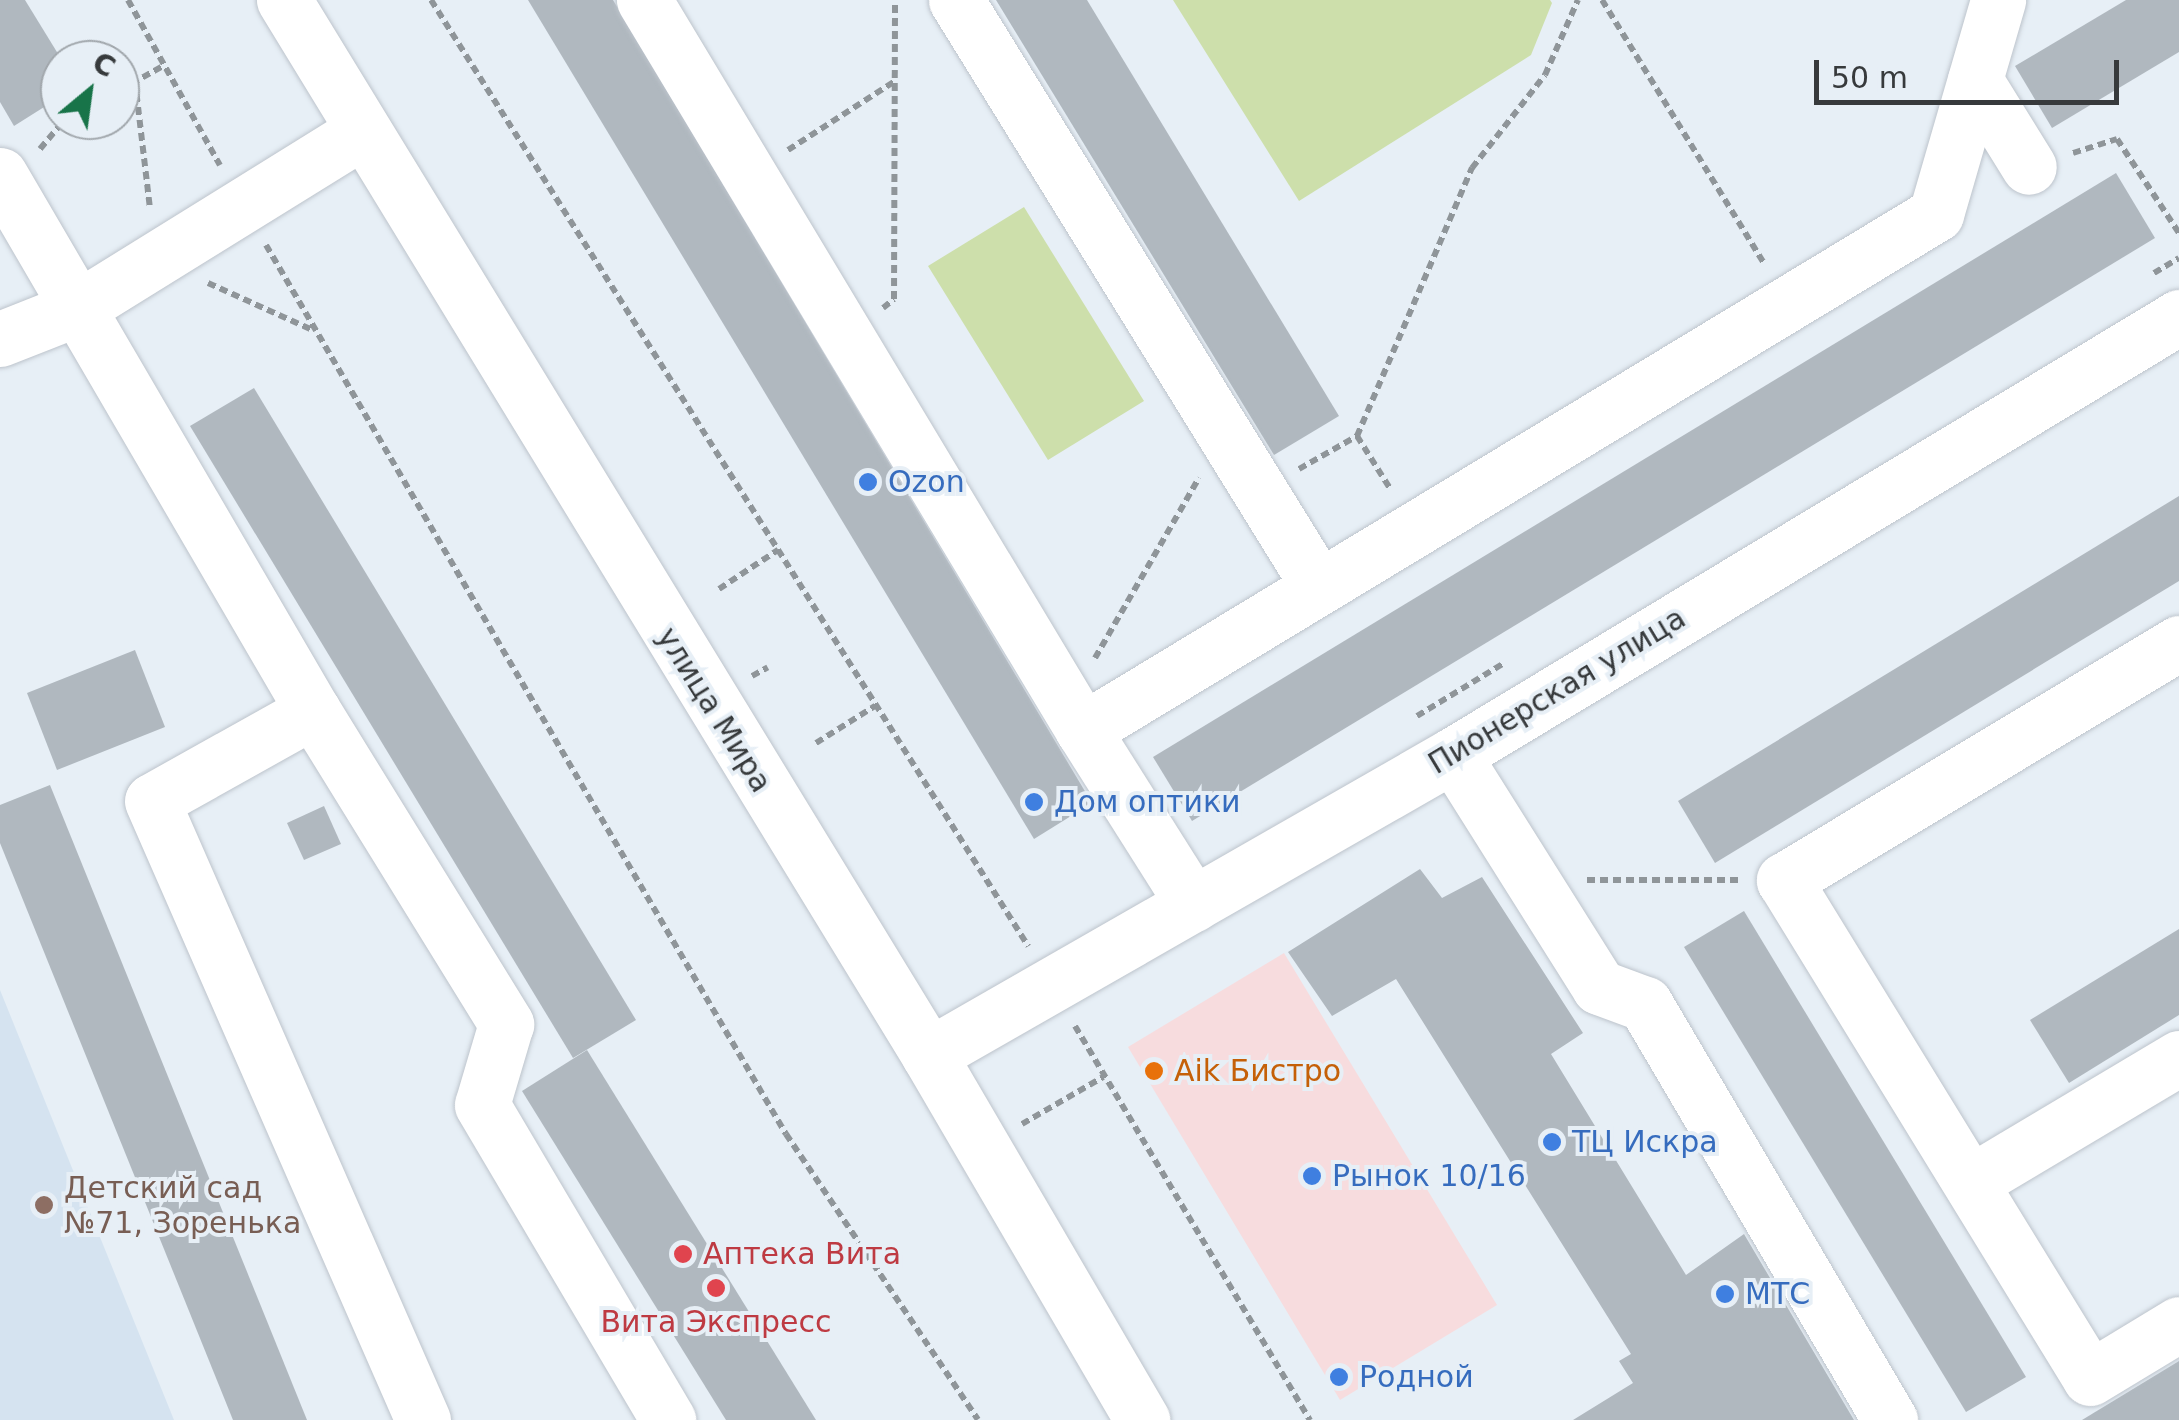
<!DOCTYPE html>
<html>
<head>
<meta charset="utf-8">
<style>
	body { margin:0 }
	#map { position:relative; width:2179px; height:1420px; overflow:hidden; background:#e7eff6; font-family:"DejaVu Sans",sans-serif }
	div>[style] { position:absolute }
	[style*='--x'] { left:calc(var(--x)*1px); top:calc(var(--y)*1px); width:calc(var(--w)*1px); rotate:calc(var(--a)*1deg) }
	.commercial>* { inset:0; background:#f7dcde }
	.built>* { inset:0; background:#d5e3f0 }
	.green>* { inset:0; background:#cddfab }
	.building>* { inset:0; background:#b0b8bf }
	.path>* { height:6px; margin-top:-3px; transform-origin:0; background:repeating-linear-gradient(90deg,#8f9599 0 8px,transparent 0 13px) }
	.roads { filter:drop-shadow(0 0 2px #bdc4cc) drop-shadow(0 0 2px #bdc4cc) }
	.minor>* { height:55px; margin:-27.5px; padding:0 27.5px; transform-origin:27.5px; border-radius:27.5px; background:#fff }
	.dots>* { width:28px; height:28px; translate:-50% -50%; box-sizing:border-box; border:5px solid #e7eff6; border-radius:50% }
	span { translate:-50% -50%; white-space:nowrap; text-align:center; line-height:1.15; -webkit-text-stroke:8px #e7eff6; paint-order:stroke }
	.shop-label { font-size:30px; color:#366cbe }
	.left { translate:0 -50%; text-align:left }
	.street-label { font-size:30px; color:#373a3c }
	.food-label { font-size:30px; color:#c56008 }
	.education-label { font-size:30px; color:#785e54 }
	.health-label { font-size:30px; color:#be3a42 }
	.north { position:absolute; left:40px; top:40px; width:100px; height:100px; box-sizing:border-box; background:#e7eff6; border:2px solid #a1a7ac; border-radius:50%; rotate:29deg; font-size:28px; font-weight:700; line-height:40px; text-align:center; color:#373a3c }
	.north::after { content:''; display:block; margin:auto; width:35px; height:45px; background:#187449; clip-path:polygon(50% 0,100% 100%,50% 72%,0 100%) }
	.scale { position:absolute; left:1814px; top:60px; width:305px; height:45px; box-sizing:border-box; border:5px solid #373a3c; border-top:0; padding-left:12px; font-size:30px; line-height:35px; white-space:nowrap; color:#373a3c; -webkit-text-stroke:8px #e7eff6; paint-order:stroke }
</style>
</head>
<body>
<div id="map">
	<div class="commercial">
		<i style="clip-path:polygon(1284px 953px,1497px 1305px,1340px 1400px,1128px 1047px)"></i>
	</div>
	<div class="built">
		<i style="clip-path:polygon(0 990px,174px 1420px,0 1420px)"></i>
	</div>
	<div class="green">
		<i style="clip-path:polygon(1173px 0,1550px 0,1552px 3px,1531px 55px,1299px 201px)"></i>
		<i style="clip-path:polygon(1024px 207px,1144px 401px,1048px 460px,928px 266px)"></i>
	</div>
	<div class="building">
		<i style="clip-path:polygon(0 0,25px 0,60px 57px,60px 97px,14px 126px,0 102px)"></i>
		<i style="clip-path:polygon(528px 0,613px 0,1092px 803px,1034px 839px)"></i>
		<i style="clip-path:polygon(996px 0,1087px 0,1339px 416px,1274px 455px)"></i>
		<i style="clip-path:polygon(2126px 0,2179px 0,2179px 52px,2052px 128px,2015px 66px)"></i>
		<i style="clip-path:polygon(2116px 173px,2155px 238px,1192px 821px,1153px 757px)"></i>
		<i style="clip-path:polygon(254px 388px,636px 1020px,573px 1058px,190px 426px)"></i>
		<i style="clip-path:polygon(2179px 496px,2179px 581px,1715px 863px,1678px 801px)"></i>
		<i style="clip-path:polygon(135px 650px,165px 727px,57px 770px,27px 693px)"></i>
		<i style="clip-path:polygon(50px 785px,307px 1420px,233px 1420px,0 843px,0 805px)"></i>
		<i style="clip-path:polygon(324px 806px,341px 844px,304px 860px,287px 823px)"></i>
		<i style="clip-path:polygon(1420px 869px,1442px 898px,1482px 877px,1583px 1033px,1551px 1054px,1686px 1275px,1744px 1234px,1854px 1420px,1573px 1420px,1633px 1383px,1619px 1361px,1631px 1354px,1396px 979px,1332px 1016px,1288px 952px)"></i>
		<i style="clip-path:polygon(1744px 911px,2026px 1377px,1966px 1412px,1684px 947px)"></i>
		<i style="clip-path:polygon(2179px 929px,2179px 1015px,2069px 1083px,2030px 1020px)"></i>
		<i style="clip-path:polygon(587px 1050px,816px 1420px,726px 1420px,522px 1091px)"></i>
		<i style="clip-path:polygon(2179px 1361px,2179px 1420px,2082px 1420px)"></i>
	</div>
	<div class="path">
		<i style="--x:128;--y:0;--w:189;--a:60.9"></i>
		<i style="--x:431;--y:0;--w:1119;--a:57.74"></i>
		<i style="--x:1602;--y:0;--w:309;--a:58.4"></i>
		<i style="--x:135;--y:81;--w:129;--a:83.3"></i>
		<i style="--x:120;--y:90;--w:51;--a:-29.1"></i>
		<i style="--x:40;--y:149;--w:38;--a:-50"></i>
		<i style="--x:788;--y:150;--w:127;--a:-32.8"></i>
		<i style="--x:2073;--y:153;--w:46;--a:-17.7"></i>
		<i style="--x:2117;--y:139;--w:113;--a:56.6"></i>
		<i style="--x:266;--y:245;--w:1030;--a:59.68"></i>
		<i style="--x:786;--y:1134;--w:344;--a:56.1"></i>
		<i style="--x:2154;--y:273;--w:29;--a:-31"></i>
		<i style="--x:208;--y:283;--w:117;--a:24.2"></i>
		<i style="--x:883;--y:308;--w:14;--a:-39"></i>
		<i style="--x:894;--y:299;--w:299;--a:-89.8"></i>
		<i style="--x:1357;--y:436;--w:64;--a:57.8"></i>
		<i style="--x:1299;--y:469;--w:67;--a:-29.6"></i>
		<i style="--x:1357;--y:436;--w:292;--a:-66.8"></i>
		<i style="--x:1472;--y:168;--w:118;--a:-51.9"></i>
		<i style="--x:1545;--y:75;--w:82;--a:-66.3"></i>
		<i style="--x:719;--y:589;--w:71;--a:-33.5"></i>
		<i style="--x:1095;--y:658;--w:208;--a:-60"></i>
		<i style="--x:752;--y:676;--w:18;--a:-29"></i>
		<i style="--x:1417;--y:716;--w:102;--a:-31.3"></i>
		<i style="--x:816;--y:743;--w:70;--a:-32.1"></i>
		<i style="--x:1587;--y:880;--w:153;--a:0"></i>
		<i style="--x:1075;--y:1026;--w:459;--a:59.2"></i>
		<i style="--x:1022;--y:1124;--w:94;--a:-30.1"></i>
	</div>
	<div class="roads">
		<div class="minor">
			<i style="--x:284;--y:0;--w:1237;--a:58.56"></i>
			<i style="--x:929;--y:1055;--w:423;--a:59.7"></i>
			<i style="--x:644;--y:0;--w:852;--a:58.98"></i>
			<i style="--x:1083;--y:730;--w:997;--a:-31.17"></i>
			<i style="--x:1936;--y:214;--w:223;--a:-73.8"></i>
			<i style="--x:956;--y:0;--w:690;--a:58.27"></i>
			<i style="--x:1975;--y:80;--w:102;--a:58.2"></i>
			<i style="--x:0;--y:175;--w:621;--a:59.72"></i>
			<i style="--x:313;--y:711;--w:184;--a:150.8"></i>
			<i style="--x:152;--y:801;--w:676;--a:66.36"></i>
			<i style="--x:0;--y:339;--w:82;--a:-21.5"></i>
			<i style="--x:76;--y:309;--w:338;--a:-31.8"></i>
			<i style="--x:2179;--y:643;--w:461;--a:149"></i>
			<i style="--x:1784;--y:880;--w:584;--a:58.43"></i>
			<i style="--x:2090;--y:1378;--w:104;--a:-31.2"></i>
			<i style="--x:313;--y:711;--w:368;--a:58.3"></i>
			<i style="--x:506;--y:1024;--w:84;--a:106.5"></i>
			<i style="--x:482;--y:1105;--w:366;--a:59.4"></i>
			<i style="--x:1083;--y:730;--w:206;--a:57.7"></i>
			<i style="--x:1453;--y:755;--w:274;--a:57.8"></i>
			<i style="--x:1599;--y:987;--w:49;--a:20.3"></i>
			<i style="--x:1645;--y:1004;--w:483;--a:59.5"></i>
			<i style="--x:929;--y:1055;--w:604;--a:-29.79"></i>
			<i style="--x:1453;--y:755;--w:848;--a:-31.1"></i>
			<i style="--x:1971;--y:1182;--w:242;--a:-30.8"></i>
		</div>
	</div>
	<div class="dots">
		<i style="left:868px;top:482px;background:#3f7fe0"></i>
		<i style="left:1034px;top:802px;background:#3f7fe0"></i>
		<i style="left:1154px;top:1071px;background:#e8710a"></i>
		<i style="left:1552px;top:1142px;background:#3f7fe0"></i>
		<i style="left:1312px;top:1176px;background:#3f7fe0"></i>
		<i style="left:44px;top:1205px;background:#8d6e63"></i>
		<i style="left:683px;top:1254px;background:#e0444e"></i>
		<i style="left:716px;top:1288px;background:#e0444e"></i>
		<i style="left:1725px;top:1294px;background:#3f7fe0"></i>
		<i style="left:1339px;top:1377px;background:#3f7fe0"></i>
	</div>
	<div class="shop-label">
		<span class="left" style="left:888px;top:482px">Ozon</span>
		<span class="left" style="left:1054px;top:802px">Дом оптики</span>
		<span class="left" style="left:1572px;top:1142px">ТЦ Искра</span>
		<span class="left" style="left:1332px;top:1176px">Рынок 10/16</span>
		<span class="left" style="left:1745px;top:1294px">МТС</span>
		<span class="left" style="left:1359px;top:1377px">Родной</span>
	</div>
	<div class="street-label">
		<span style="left:1557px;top:691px;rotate:-31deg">Пионерская улица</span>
		<span style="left:714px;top:710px;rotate:58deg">улица Мира</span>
	</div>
	<div class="food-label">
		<span class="left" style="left:1174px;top:1071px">Aik Бистро</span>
	</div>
	<div class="education-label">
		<span class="left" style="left:64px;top:1205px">Детский сад<br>№71, Зоренька</span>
	</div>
	<div class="health-label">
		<span class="left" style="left:703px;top:1254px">Аптека Вита</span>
		<span style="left:716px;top:1322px">Вита Экспресс</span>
	</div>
	<div class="north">С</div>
	<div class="scale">50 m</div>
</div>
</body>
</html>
